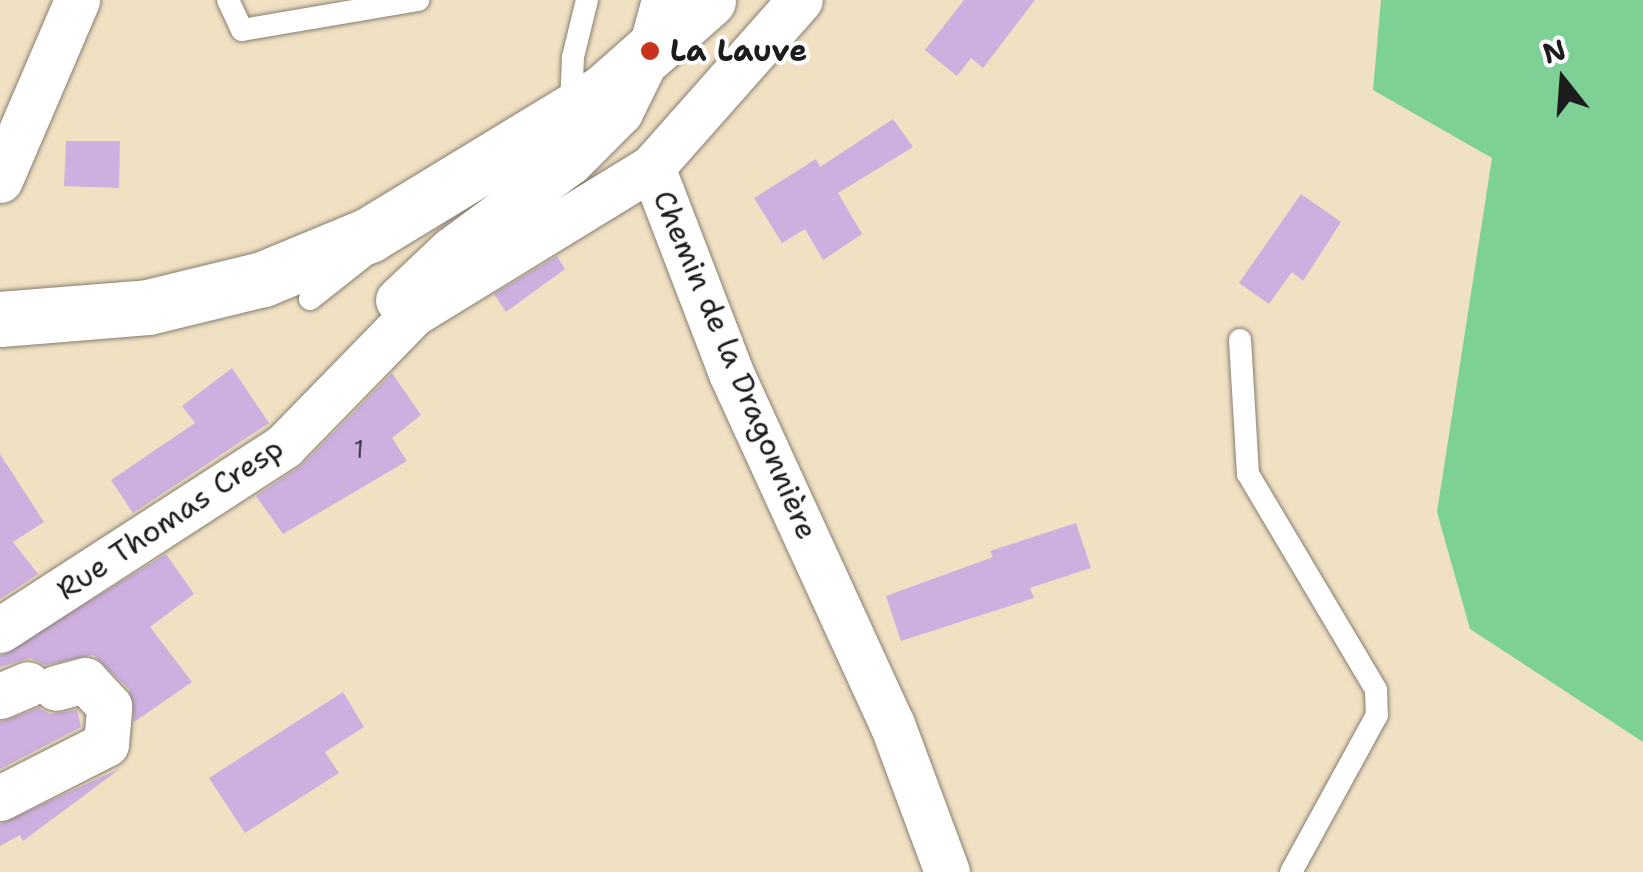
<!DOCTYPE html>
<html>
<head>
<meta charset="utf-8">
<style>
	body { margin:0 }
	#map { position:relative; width:1643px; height:872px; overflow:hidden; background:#f0e1c3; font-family:"Shantell Sans",sans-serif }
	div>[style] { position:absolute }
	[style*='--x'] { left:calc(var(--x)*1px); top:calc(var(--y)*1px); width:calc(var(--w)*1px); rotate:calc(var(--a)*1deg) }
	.green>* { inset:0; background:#7dd194 }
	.building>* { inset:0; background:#cdb0df }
	.roads { filter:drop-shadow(0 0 2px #867e70) drop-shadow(0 0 2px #867e70) }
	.lane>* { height:22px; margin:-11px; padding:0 11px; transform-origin:11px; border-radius:11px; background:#fff }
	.street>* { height:45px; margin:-22.5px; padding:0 22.5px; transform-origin:22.5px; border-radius:22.5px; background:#fff }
	.secondary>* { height:55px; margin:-27.5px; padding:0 27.5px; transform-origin:27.5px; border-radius:27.5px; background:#fff }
	.dots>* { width:28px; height:28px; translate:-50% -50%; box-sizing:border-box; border:5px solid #fff; border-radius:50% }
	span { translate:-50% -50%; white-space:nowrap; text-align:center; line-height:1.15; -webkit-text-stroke:8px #fff; paint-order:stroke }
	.number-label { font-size:25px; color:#48414d }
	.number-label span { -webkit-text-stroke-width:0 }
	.poi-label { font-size:30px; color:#1c1c1c; font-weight:700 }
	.left { translate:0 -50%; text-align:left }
	.street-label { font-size:30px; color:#1c1c1c }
	.north { position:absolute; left:1513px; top:30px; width:100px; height:100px; -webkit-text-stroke:8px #fff; paint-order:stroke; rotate:343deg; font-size:28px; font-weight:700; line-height:40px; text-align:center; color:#1c1c1c }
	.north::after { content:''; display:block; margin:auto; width:35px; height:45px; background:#1c1c1c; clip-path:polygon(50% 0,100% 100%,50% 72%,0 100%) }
</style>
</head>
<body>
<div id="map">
	<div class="green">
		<i style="clip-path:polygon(1381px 0,1643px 0,1643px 742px,1470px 629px,1437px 512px,1492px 158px,1373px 90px)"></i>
	</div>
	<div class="building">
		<i style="clip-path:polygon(964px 0,1035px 0,983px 68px,971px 58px,957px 76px,925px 50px)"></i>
		<i style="clip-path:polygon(893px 119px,913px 147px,838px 193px,862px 234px,823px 260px,805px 229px,782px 243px,754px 198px,816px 159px,820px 167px)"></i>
		<i style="clip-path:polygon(66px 141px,120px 141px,119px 188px,64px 186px)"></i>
		<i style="clip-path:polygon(1301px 194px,1341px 222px,1303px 281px,1292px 272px,1269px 304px,1239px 283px)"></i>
		<i style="clip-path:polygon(557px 256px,565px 269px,506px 312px,494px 294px)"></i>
		<i style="clip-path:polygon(232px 368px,269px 423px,133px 513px,111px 480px,195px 423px,182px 406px)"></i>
		<i style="clip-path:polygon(392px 373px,421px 415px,392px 438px,407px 461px,283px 534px,256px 496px,302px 465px)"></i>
		<i style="clip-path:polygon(0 454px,44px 522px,13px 542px,38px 574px,0 599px)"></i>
		<i style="clip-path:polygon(1076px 523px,1091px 568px,1030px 588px,1034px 598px,901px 641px,886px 596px,993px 557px,990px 551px)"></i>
		<i style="clip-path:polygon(166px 554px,194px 594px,150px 627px,192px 682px,134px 722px,129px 689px,93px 655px,45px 665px,30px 658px,0 667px,0 656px)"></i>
		<i style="clip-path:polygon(343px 692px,364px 727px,325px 752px,339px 773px,245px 833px,209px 778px)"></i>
		<i style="clip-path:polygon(39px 708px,50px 714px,77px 710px,81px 727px,0 769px,0 722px)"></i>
		<i style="clip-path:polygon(121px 768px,23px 841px,20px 835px,0 846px,0 824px)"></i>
	</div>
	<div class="roads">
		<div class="lane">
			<i style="--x:228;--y:0;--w:33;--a:65"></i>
			<i style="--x:242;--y:30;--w:179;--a:-9.7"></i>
			<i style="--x:571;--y:108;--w:51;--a:-87.8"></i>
			<i style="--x:573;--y:57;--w:59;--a:-76.2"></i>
			<i style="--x:310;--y:299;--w:66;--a:-38.3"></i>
			<i style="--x:1240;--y:340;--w:134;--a:86.6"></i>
			<i style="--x:1248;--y:474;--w:251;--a:59.3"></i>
			<i style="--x:1376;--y:690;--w:25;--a:88"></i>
			<i style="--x:1377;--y:715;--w:179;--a:118.7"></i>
		</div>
		<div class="street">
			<i style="--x:652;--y:167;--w:221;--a:69"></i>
			<i style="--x:731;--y:373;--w:386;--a:65.4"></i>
			<i style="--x:892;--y:724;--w:158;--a:69.6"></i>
			<i style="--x:0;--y:180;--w:196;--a:-66.8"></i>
			<i style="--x:398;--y:300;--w:73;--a:-43.3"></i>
			<i style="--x:451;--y:250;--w:148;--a:-36.5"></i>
			<i style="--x:570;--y:162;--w:71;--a:-45"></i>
			<i style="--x:620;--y:112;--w:68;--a:-63.8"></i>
			<i style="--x:650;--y:51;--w:53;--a:-74.6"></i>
			<i style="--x:0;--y:630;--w:338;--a:-32.9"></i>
			<i style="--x:284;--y:446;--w:186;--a:-45.7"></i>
			<i style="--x:414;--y:313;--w:279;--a:-31.5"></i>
			<i style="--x:652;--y:167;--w:223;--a:-48.5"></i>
			<i style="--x:0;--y:696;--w:30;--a:-23"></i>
			<i style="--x:0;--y:798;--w:119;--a:-27"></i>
			<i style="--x:106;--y:744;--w:38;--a:-85"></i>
			<i style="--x:109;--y:706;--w:35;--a:-133"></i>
			<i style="--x:85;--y:680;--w:30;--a:165"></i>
		</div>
		<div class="secondary">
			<i style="--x:0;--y:319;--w:148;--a:-4.6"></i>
			<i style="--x:148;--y:307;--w:118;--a:-13.7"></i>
			<i style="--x:263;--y:279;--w:115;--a:-22.5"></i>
			<i style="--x:369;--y:235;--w:275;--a:-31.3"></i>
			<i style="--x:604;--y:92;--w:139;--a:-41.5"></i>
		</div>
	</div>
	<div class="dots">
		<i style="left:650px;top:51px;background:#c8321e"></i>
	</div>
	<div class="number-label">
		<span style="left:359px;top:449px">1</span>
	</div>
	<div class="poi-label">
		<span class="left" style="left:670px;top:51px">La Lauve</span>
	</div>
	<div class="street-label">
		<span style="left:735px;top:365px;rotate:67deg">Chemin de la Dragonnière</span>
		<span style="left:170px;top:519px;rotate:-34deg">Rue Thomas Cresp</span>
	</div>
	<div class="north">N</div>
</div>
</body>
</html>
